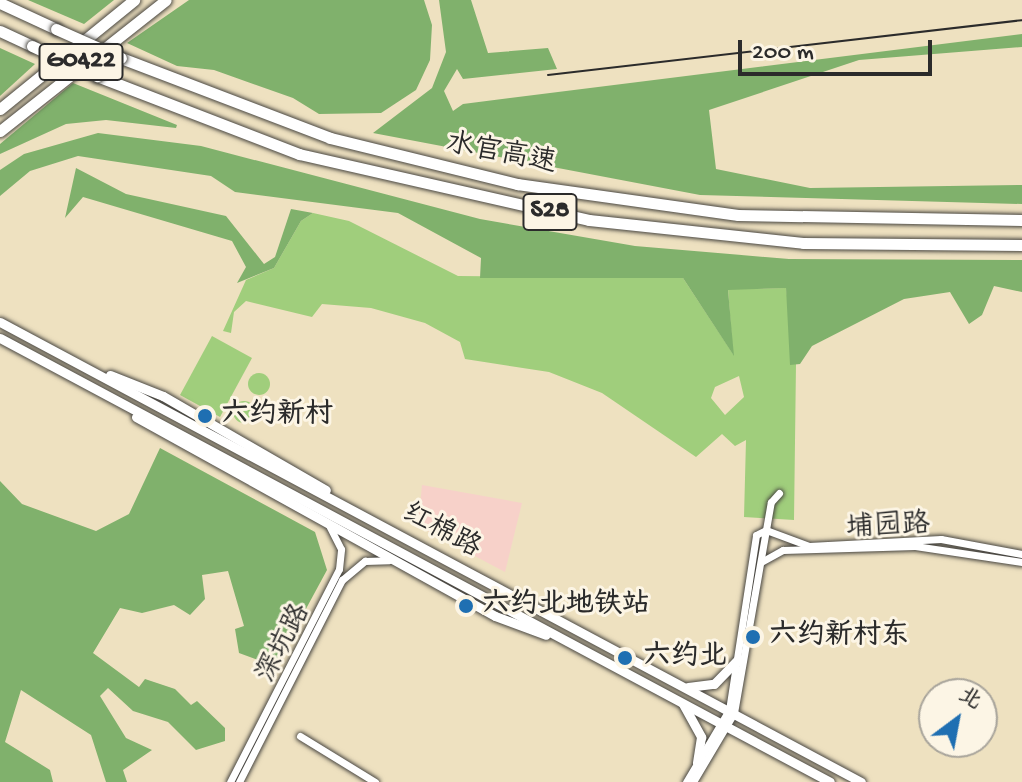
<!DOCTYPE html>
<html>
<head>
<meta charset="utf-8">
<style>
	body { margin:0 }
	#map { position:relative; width:1022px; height:782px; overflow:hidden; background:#eee1c0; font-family:"Gochi Hand","LXGW WenKai TC",sans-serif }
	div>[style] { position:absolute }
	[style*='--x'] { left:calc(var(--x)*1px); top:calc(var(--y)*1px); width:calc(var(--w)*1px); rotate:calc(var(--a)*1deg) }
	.built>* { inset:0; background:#f7d1c9 }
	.green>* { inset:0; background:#a0ce7c }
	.round { border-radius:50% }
	.forest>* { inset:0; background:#80b16c }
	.roads { filter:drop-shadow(0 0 2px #484641) drop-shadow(0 0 2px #484641) }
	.minor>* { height:7px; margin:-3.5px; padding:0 3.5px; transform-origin:3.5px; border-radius:3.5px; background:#fff }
	.major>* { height:9px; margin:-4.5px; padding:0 4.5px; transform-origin:4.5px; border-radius:4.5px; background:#fff }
	.highway>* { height:11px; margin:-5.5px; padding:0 5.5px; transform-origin:5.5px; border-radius:5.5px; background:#fff }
	.rail>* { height:2px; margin:-1px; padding:0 1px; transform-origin:1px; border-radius:1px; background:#2b2b2b }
	.bridges { filter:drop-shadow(0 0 2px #484641) drop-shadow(0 0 2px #484641) }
	.highway-bridge>* { height:11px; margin:-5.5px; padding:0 5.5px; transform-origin:5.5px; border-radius:5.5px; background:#fff }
	.dots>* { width:22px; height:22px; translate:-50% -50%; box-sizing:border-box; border:4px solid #fcf5e5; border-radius:50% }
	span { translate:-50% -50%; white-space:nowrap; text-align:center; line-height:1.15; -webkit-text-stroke:6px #fcf5e5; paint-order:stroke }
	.shield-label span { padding:2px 6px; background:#fcf5e5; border:2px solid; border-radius:6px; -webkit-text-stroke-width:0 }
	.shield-label { font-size:26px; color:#2b2b2b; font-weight:700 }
	.street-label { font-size:28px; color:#2b2b2b }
	.poi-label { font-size:28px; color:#2b2b2b; font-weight:700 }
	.left { translate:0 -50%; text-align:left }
	.north { position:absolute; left:918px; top:678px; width:80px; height:80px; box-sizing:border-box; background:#fcf5e5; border:2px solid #a8a49b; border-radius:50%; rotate:32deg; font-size:22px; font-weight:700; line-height:32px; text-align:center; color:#2b2b2b }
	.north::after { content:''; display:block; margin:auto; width:28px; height:36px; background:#1f6fb2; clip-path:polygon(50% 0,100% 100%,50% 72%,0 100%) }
	.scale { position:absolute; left:738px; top:40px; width:194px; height:36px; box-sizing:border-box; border:4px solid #2b2b2b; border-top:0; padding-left:10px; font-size:24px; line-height:28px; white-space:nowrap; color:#2b2b2b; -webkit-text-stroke:6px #fcf5e5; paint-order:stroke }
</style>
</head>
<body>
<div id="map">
	<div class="built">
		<i style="clip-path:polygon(422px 485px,522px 503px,505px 572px,418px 526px)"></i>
	</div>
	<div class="green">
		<i style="clip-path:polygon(evenodd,313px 213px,349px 221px,458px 276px,683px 278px,733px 354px,728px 289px,786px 288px,796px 364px,794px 520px,744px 517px,746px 440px,735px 446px,722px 434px,696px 457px,602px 393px,549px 372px,465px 359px,460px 342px,425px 323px,371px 308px,322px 304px,312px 317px,246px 301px,234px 312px,231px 333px,223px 331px,246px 280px,274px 268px,301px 221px,313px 213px,739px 376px,744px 397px,725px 415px,711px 398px,715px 387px,739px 376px)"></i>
		<i style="clip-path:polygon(212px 336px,252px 358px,220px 417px,180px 395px)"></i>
		<i class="round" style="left:248px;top:373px;width:22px;height:22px"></i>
		<i class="round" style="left:233px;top:401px;width:22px;height:22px"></i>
	</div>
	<div class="forest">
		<i style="clip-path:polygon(28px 0,114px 0,84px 24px)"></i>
		<i style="clip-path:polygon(189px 0,424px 0,432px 25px,430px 60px,416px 90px,381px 113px,319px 114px,293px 98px,214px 70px,177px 66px,127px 43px)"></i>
		<i style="clip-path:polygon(439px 0,471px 0,488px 53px,548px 48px,557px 69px,463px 79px,457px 69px,444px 91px,453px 111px,463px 104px,1022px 34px,1022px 47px,859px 60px,709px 110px,716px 169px,810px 188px,1022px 185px,1022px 204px,700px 195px,373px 133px,432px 88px,446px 52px)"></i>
		<i style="clip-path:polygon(0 48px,35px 64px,0 96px)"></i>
		<i style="clip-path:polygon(73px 83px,177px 125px,176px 128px,106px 120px,66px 124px,0 154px,0 144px)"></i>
		<i style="clip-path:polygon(98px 133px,201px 146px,480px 219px,635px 246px,789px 259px,1022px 260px,1022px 292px,994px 286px,982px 315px,969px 324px,950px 292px,904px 299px,812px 346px,800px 364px,790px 365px,786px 288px,728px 290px,734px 356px,683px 278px,480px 278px,481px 258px,398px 213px,235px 192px,211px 176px,78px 156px,30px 171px,0 196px,0 170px,24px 154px)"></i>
		<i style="clip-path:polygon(76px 168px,126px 194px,226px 216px,264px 264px,275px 257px,291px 209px,313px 213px,301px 221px,274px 268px,237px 283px,246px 267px,232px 241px,83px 197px,65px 218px)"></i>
		<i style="clip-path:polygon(160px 448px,315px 532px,327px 570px,275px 666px,239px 653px,235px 629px,244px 626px,228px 571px,202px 575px,205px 599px,190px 615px,174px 605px,142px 613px,120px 608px,93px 653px,139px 687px,145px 679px,175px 689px,191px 705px,197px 701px,225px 728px,225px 741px,196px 750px,168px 722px,133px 711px,108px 688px,100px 696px,126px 738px,152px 750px,123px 770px,127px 782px,106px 782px,91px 735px,21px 690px,5px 742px,50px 770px,53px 782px,0 782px,0 481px,22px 504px,96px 531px,129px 514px)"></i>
	</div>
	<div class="roads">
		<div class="minor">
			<i style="--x:766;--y:530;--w:46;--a:20.4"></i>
			<i style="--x:809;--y:546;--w:132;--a:-3"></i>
			<i style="--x:941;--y:539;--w:82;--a:10.5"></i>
			<i style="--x:761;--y:562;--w:25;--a:-29"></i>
			<i style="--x:783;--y:550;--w:132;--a:-1.7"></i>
			<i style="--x:915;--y:546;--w:108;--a:8.5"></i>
			<i style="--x:300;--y:736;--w:88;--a:31.5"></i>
			<i style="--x:230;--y:782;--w:239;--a:-62.9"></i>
			<i style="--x:339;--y:569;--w:20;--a:-84"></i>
			<i style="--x:341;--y:549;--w:25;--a:-117"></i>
			<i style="--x:239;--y:782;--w:227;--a:-63"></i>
			<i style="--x:342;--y:580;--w:30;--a:-40"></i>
			<i style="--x:365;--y:561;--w:24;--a:-2"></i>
			<i style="--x:686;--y:782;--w:84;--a:-59.2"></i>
			<i style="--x:729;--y:710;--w:177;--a:-81.2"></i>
			<i style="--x:756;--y:535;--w:11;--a:-27"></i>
			<i style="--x:693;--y:782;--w:80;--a:-59.3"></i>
			<i style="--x:734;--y:713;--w:214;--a:-80.1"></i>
			<i style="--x:771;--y:502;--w:12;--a:-48"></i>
		</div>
		<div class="major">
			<i style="--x:0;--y:322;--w:976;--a:28.11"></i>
			<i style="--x:0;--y:338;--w:941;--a:28.14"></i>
			<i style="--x:110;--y:375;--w:57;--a:21.6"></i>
			<i style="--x:163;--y:396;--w:188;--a:30"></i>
			<i style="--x:136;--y:417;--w:410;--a:29"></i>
			<i style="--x:495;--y:616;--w:54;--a:20.4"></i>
			<i style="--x:688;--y:687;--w:26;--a:-7"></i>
			<i style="--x:714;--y:684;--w:33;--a:-46"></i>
			<i style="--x:683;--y:704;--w:38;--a:61"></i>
			<i style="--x:701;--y:737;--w:26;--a:99"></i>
		</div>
		<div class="highway">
			<i style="--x:0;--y:3;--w:62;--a:24.9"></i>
			<i style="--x:0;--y:31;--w:35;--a:25"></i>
			<i style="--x:121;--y:58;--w:224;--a:20.9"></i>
			<i style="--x:330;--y:138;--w:193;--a:13.8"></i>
			<i style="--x:517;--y:184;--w:223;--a:8"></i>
			<i style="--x:738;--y:215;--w:284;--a:1"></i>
			<i style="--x:97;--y:76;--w:217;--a:21.1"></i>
			<i style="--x:299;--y:154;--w:297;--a:12.8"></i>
			<i style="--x:589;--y:220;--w:215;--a:6.1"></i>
			<i style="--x:803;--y:243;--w:219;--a:0.5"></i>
			<i style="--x:0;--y:109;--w:173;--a:-39.1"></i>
			<i style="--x:0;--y:131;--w:211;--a:-38.3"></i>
		</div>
	</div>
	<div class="rail">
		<i style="--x:548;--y:75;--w:477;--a:-6.6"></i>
	</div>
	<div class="bridges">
		<div class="highway-bridge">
			<i style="--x:56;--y:29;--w:71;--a:24"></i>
			<i style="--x:32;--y:46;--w:72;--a:24.8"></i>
		</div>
	</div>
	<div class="dots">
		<i style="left:205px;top:416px;background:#1f6fb2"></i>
		<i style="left:466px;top:606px;background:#1f6fb2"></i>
		<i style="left:753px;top:637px;background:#1f6fb2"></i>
		<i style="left:625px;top:658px;background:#1f6fb2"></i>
	</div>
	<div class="shield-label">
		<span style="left:81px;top:62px">G0422</span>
		<span style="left:550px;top:212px">S28</span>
	</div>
	<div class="street-label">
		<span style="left:501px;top:155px;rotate:11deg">水官高速</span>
		<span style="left:888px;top:528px;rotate:-3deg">埔园路</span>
		<span style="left:441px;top:532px;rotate:28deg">红棉路</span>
		<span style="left:285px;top:644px;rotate:-63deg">深坑路</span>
	</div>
	<div class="poi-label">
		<span class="left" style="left:221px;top:416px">六约新村</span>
		<span class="left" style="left:482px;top:606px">六约北地铁站</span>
		<span class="left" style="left:769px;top:637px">六约新村东</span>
		<span class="left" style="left:643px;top:658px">六约北</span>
	</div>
	<div class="north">北</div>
	<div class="scale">200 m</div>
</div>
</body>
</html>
